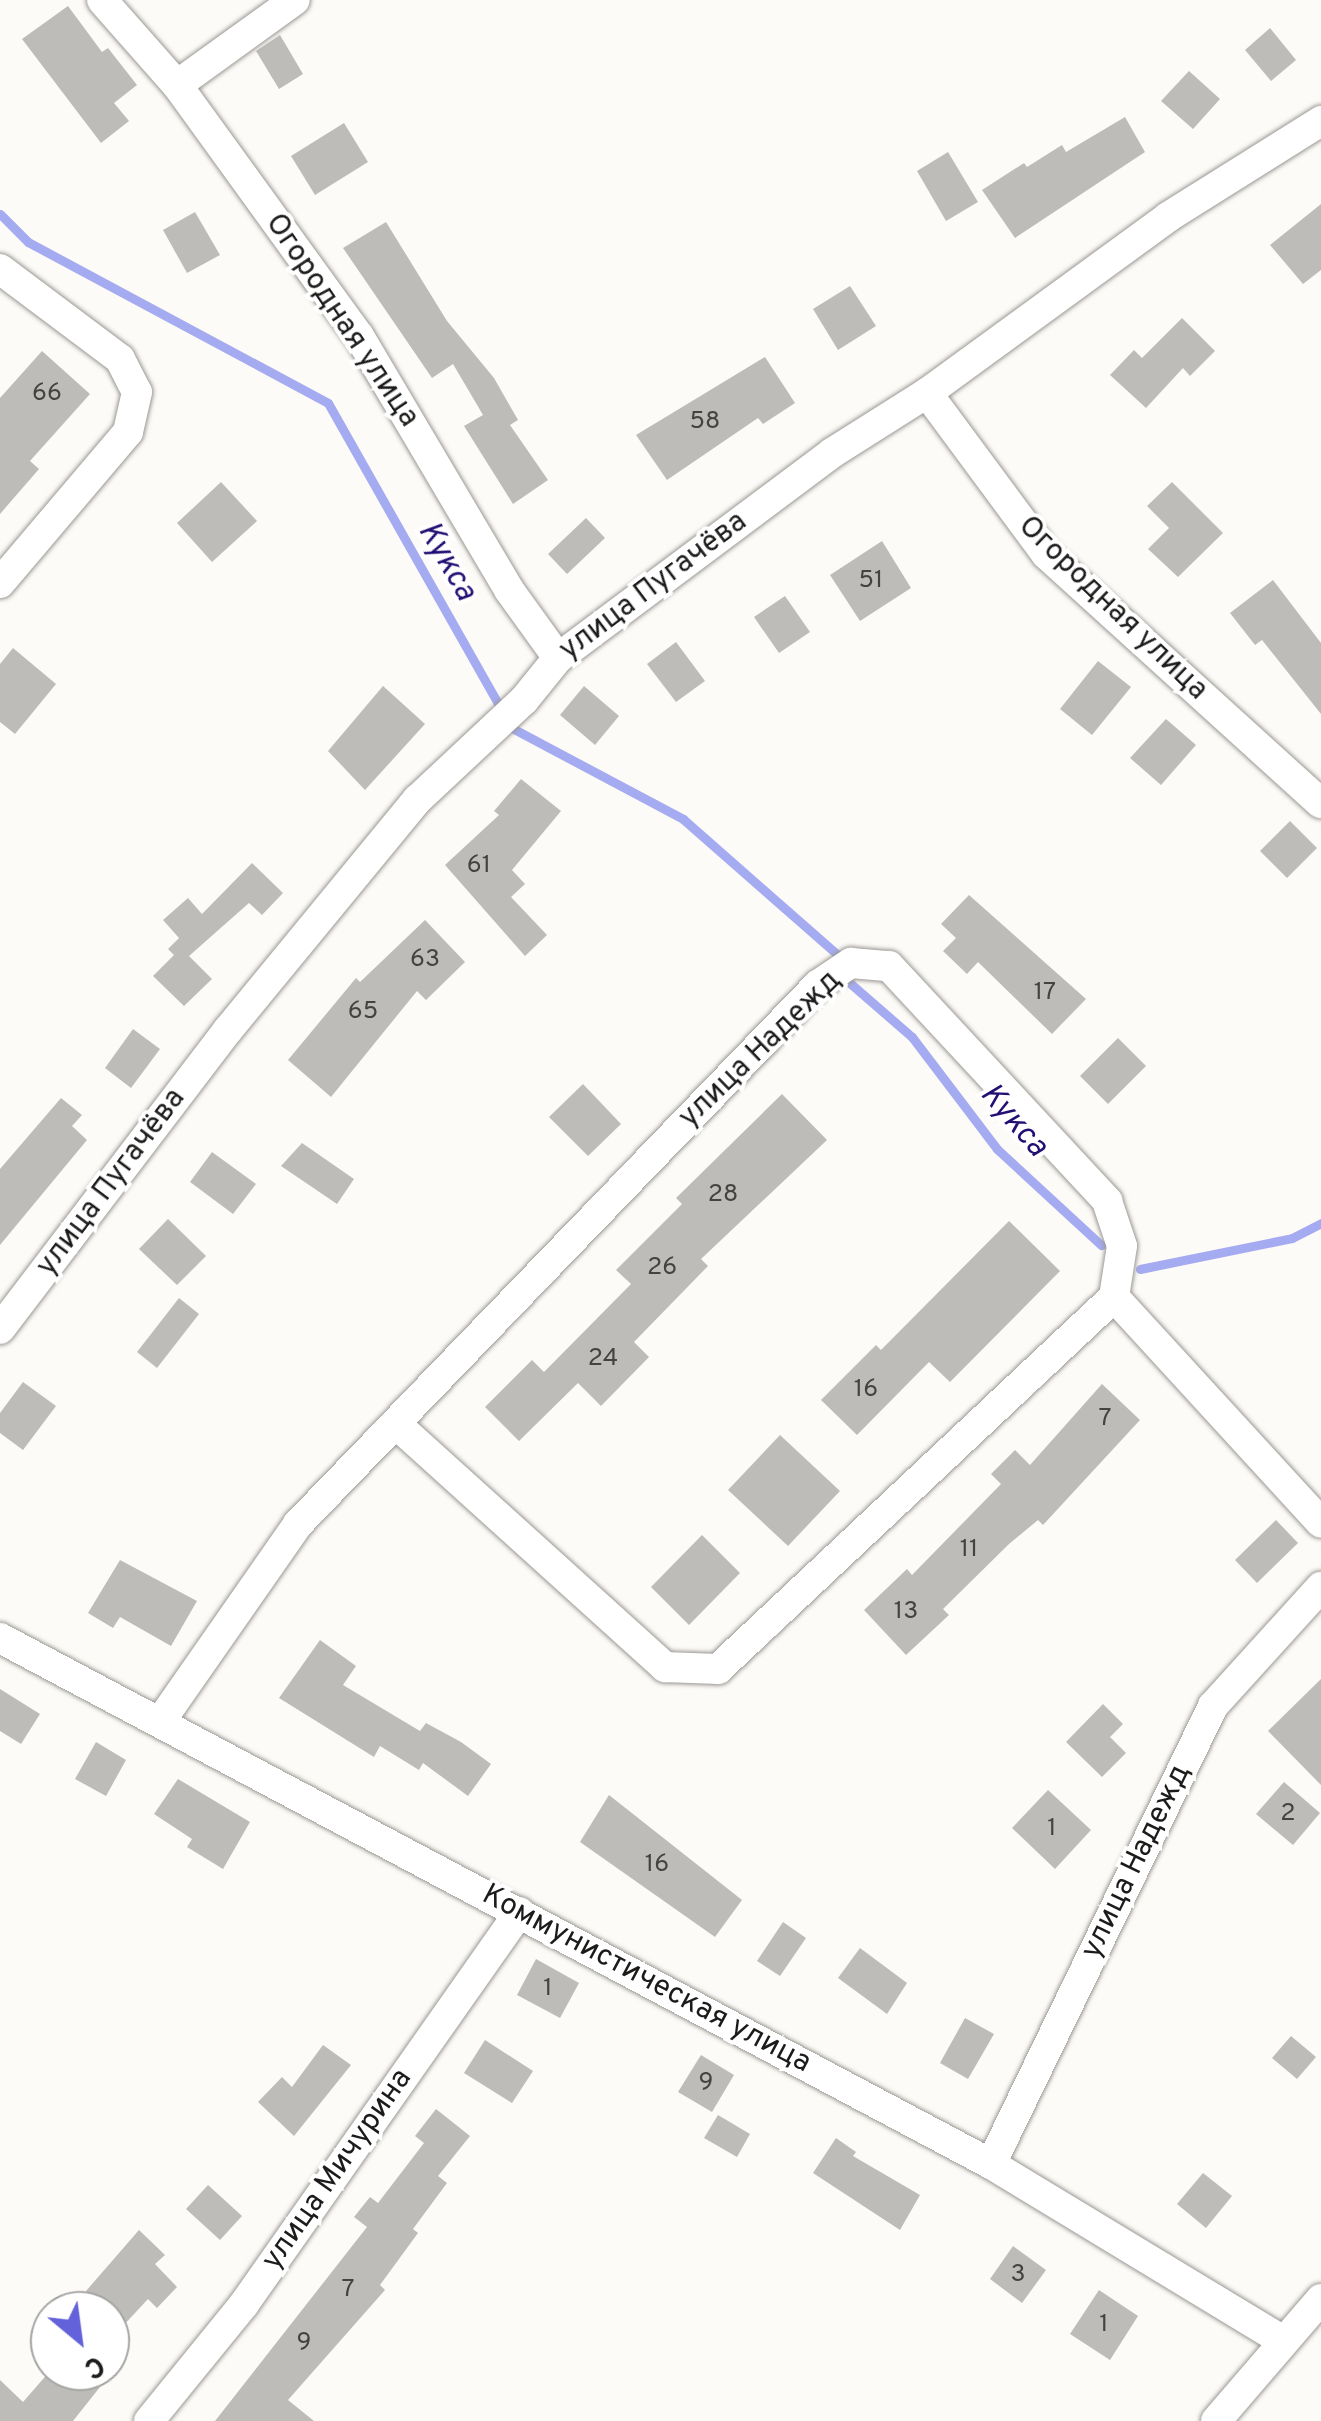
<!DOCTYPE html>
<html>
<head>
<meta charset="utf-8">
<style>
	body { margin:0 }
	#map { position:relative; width:1321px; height:2421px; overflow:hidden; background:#fdfbf7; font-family:Overpass,sans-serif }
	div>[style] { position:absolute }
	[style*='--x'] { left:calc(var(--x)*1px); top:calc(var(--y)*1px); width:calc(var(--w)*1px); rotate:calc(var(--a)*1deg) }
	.stream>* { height:9px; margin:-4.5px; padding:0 4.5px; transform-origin:4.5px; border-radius:4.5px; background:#a5abf0 }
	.building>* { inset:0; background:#bebcb9 }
	.roads { filter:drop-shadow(0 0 2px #9a9894) drop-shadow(0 0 2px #9a9894) }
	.street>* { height:30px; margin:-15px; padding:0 15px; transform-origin:15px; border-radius:15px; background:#fff }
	span { translate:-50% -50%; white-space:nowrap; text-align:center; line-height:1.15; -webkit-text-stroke:8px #fff; paint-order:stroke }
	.number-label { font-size:25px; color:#444342 }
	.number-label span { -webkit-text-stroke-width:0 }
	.street-label { font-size:30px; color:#1c1b1a }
	.water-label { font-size:32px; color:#230f73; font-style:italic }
	.north { position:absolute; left:30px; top:2291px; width:100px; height:100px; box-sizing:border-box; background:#fff; border:2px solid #a4a4a3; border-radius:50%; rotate:151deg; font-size:28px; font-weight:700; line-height:40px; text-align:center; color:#1c1b1a }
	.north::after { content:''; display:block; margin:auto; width:35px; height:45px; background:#6462db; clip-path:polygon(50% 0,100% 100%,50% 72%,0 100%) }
</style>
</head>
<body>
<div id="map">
	<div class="stream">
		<i style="--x:0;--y:214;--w:40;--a:45"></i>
		<i style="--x:28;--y:242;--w:340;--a:28.2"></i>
		<i style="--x:328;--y:403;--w:373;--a:60.5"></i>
		<i style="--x:512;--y:728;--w:194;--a:28"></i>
		<i style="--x:683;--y:819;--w:206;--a:41.3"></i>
		<i style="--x:851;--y:984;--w:81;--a:41"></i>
		<i style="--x:912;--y:1037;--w:141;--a:52.8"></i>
		<i style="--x:997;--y:1149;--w:142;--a:42.7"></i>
		<i style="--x:1140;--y:1269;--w:155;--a:-11.5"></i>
		<i style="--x:1292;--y:1238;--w:33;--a:-27"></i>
	</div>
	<div class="building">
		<i style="clip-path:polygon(68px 6px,102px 52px,108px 48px,137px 85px,114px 103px,129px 121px,101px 143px,22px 39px)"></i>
		<i style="clip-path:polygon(1270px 28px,1296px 60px,1271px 81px,1245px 50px)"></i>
		<i style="clip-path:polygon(280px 35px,303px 74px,279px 89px,256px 51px)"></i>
		<i style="clip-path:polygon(1189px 71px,1220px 99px,1193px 129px,1161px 101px)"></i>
		<i style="clip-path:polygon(1125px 117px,1145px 152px,1015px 238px,982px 190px,1024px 163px,1027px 167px,1062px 145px,1066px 152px)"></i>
		<i style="clip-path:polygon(344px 123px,368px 162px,315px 195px,291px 156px)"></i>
		<i style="clip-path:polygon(948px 152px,978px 202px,946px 221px,917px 171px)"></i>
		<i style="clip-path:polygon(1321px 204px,1321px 270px,1303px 284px,1270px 245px)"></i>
		<i style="clip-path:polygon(195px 212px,220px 255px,187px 273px,163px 230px)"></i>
		<i style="clip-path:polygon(386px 222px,447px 321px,494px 378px,518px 420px,510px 425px,548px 480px,513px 504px,464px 426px,483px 415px,453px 364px,432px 378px,343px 248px)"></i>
		<i style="clip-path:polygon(850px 286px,876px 326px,838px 350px,813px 309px)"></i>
		<i style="clip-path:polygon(1182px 318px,1215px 351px,1190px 376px,1183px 368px,1146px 408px,1110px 375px,1134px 350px,1142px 358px)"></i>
		<i style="clip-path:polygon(42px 351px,90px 394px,30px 461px,39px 469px,0 514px,0 398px)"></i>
		<i style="clip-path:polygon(765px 357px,795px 403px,763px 424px,758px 418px,667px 480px,636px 435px)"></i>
		<i style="clip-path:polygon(221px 482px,257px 521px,212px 562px,177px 523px)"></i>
		<i style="clip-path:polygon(1172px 482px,1223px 533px,1178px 577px,1148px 549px,1169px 528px,1147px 506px)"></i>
		<i style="clip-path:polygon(586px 518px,605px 538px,567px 574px,548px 554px)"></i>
		<i style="clip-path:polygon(882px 541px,911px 588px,860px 621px,830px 575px)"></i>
		<i style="clip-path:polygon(1273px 580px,1321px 643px,1321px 714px,1262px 640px,1255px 645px,1230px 613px)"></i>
		<i style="clip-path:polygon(785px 596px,810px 632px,779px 653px,754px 617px)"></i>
		<i style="clip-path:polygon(676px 642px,705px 681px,676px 702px,647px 664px)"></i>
		<i style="clip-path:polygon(13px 648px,56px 684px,15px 734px,0 722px,0 664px)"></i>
		<i style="clip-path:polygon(1098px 661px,1131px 687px,1092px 735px,1060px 709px)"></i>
		<i style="clip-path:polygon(383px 686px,425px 724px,365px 790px,328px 751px)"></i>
		<i style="clip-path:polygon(584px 686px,619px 716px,595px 745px,560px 715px)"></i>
		<i style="clip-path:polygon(1166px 719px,1196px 745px,1161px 785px,1130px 758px)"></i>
		<i style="clip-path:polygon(521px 779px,561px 811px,512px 870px,525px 884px,511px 897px,547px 935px,525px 956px,445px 865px,499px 815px,494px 811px)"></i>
		<i style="clip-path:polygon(1290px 821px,1317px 848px,1287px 878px,1260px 851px)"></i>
		<i style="clip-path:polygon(252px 863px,283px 893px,262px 915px,249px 903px,189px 956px,212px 979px,184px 1006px,153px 976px,174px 955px,168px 949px,179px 938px,163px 920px,188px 898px,202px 914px)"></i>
		<i style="clip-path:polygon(969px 895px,1086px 999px,1052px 1034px,978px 962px,967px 974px,943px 951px,956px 938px,941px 924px)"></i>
		<i style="clip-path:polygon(425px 920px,465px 962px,426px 1000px,417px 991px,331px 1097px,288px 1060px,356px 978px,360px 982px)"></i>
		<i style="clip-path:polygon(133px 1029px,160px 1049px,131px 1088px,105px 1068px)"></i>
		<i style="clip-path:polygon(1118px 1038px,1146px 1066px,1108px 1104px,1080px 1076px)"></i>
		<i style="clip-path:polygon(583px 1084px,621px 1124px,588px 1156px,549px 1117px)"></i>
		<i style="clip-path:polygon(782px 1094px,827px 1140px,701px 1259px,708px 1266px,634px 1342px,649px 1357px,601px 1406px,578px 1383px,519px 1441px,485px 1407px,532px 1360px,544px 1372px,631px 1284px,616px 1270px,682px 1204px,676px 1198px)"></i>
		<i style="clip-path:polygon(61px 1098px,82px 1115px,72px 1126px,87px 1140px,0 1245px,0 1169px)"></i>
		<i style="clip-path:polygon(302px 1143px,354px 1179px,337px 1204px,281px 1166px)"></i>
		<i style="clip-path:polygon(212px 1152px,256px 1184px,233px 1214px,190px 1182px)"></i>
		<i style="clip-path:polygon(168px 1219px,206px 1256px,177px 1285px,139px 1249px)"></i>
		<i style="clip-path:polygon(1009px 1221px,1060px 1271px,950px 1382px,929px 1362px,857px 1435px,821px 1400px,876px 1345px,881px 1350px)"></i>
		<i style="clip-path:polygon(179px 1298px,199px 1314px,157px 1368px,137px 1352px)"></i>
		<i style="clip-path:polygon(23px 1382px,56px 1406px,23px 1450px,0 1433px,0 1413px)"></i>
		<i style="clip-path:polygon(1102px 1384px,1140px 1420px,1043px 1525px,1038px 1520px,1009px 1544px,943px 1609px,949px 1615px,906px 1655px,864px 1610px,907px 1569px,912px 1575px,1001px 1484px,991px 1474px,1015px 1450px,1030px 1465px)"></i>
		<i style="clip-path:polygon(780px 1435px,840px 1491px,788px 1546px,728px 1490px)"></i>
		<i style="clip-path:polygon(1276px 1520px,1298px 1543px,1257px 1583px,1235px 1560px)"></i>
		<i style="clip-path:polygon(702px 1535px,740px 1573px,689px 1625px,651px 1587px)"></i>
		<i style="clip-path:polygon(120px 1560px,197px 1601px,171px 1646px,120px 1617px,113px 1628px,88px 1613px)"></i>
		<i style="clip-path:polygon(320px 1640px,356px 1666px,343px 1685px,420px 1731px,426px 1723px,461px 1742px,491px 1764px,468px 1796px,423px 1763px,419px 1770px,380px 1746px,374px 1757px,279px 1698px)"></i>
		<i style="clip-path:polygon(1321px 1679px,1321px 1785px,1268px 1731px)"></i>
		<i style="clip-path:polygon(0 1689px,40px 1714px,21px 1744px,0 1731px)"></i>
		<i style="clip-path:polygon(1103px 1704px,1123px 1724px,1110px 1737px,1126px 1753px,1102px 1777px,1066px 1742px)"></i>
		<i style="clip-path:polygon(96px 1742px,126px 1760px,106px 1796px,75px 1779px)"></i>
		<i style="clip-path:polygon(178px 1779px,250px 1822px,223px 1869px,187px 1847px,192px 1839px,154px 1814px)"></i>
		<i style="clip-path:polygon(1284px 1782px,1320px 1813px,1293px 1845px,1256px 1814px)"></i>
		<i style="clip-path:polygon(1048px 1790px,1091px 1830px,1055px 1869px,1012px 1828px)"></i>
		<i style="clip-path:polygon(609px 1795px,742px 1900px,715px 1937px,580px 1842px)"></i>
		<i style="clip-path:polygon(783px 1922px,806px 1938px,780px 1976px,757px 1961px)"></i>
		<i style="clip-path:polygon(860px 1948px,907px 1983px,887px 2014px,838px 1978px)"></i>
		<i style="clip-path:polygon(536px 1959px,579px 1983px,560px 2018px,517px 1995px)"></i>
		<i style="clip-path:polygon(965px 2018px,994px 2034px,968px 2079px,940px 2063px)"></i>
		<i style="clip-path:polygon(1291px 2036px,1316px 2057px,1297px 2079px,1272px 2058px)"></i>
		<i style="clip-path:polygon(485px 2040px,533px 2071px,512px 2103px,464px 2073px)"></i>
		<i style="clip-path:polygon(323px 2045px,351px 2065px,294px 2136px,258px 2102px,282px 2077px,292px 2087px)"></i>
		<i style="clip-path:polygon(701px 2055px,734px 2075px,712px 2112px,678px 2092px)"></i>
		<i style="clip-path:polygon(436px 2109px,470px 2136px,438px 2176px,447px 2183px,413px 2229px,418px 2233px,380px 2285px,385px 2290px,288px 2400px,314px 2421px,215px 2421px,367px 2227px,354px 2217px,370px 2197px,378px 2203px,424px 2143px,415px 2136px)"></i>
		<i style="clip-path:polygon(718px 2115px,750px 2134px,737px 2157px,704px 2138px)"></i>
		<i style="clip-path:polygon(836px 2138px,856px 2152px,853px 2156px,920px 2195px,900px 2230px,813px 2173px)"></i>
		<i style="clip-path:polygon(1203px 2173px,1232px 2196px,1206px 2228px,1177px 2204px)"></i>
		<i style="clip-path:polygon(208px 2185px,242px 2216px,220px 2240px,186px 2209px)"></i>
		<i style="clip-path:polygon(139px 2230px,165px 2255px,155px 2264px,177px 2287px,157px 2308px,148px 2299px,122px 2327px,86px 2291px)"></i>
		<i style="clip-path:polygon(1013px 2246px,1046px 2270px,1022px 2303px,990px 2279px)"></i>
		<i style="clip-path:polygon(1099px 2290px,1138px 2316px,1110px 2360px,1070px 2334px)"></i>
		<i style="clip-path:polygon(50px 2371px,79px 2371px,100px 2387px,73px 2421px,0 2421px,0 2380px,23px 2402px)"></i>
	</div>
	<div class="roads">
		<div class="street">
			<i style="--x:102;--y:0;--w:113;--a:48.6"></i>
			<i style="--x:177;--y:85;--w:310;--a:54.1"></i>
			<i style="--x:359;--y:336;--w:295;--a:59.4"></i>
			<i style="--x:509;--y:590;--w:84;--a:54.2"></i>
			<i style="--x:177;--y:85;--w:145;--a:-35.8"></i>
			<i style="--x:0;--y:269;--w:150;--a:36.9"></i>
			<i style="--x:120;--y:359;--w:37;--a:63"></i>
			<i style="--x:137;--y:392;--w:41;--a:102.7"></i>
			<i style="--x:128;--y:432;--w:198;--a:130.3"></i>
			<i style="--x:927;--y:393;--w:200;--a:53.5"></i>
			<i style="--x:1046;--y:554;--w:371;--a:42.2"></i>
			<i style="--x:0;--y:1329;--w:376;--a:-52.7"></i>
			<i style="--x:228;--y:1030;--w:298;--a:-50.6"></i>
			<i style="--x:417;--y:800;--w:146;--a:-43.1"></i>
			<i style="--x:524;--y:700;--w:54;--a:-51"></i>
			<i style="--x:558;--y:658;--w:342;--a:-36.8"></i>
			<i style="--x:832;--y:453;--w:112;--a:-32.3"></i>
			<i style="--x:927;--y:393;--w:298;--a:-36.1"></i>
			<i style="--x:1168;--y:217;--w:181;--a:-32.1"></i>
			<i style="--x:396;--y:1424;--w:363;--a:42.1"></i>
			<i style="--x:665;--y:1667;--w:53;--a:2.2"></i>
			<i style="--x:718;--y:1669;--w:543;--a:-43.21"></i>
			<i style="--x:0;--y:1638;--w:1122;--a:27.96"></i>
			<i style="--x:991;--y:2164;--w:340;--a:31.2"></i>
			<i style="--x:162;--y:1719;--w:238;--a:-55.1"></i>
			<i style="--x:298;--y:1524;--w:749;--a:-46.03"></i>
			<i style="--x:818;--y:985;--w:40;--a:-34"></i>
			<i style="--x:851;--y:963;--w:38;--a:5"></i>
			<i style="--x:889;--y:966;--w:321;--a:47.1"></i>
			<i style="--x:1107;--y:1201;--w:47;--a:71.6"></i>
			<i style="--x:1122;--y:1246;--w:52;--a:98.9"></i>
			<i style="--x:1114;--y:1297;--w:306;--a:47.5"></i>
			<i style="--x:991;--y:2164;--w:509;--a:-64.14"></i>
			<i style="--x:1213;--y:1706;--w:161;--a:-47.8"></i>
			<i style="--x:149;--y:2421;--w:151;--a:-50.9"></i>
			<i style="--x:244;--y:2304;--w:479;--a:-54.9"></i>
			<i style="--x:1216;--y:2421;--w:161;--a:-49.3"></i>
		</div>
	</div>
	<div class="number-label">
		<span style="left:47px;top:394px">66</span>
		<span style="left:705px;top:422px">58</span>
		<span style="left:871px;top:581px">51</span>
		<span style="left:479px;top:866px">61</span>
		<span style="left:425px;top:960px">63</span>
		<span style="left:1045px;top:993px">17</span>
		<span style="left:363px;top:1012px">65</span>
		<span style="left:723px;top:1195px">28</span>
		<span style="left:662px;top:1268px">26</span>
		<span style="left:603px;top:1359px">24</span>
		<span style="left:866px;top:1390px">16</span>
		<span style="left:1105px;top:1419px">7</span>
		<span style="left:969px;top:1550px">11</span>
		<span style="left:906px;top:1612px">13</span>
		<span style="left:1288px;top:1814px">2</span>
		<span style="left:1052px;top:1829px">1</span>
		<span style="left:657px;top:1865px">16</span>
		<span style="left:548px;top:1989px">1</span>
		<span style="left:706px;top:2083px">9</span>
		<span style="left:1018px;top:2275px">3</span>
		<span style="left:348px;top:2290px">7</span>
		<span style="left:1104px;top:2325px">1</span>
		<span style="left:304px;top:2343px">9</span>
	</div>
	<div class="street-label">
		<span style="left:341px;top:321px;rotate:56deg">Огородная улица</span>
		<span style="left:654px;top:587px;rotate:-37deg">улица Пугачёва</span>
		<span style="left:1112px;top:609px;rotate:44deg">Огородная улица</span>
		<span style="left:761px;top:1050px;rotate:-44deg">улица Надежд</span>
		<span style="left:112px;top:1183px;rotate:-53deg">улица Пугачёва</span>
		<span style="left:1137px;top:1862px;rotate:-64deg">улица Надежд</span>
		<span style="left:646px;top:1980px;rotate:28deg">Коммунистическая улица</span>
		<span style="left:338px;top:2170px;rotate:-55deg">улица Мичурина</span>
	</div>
	<div class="water-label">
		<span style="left:446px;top:562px;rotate:60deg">Кукса</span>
		<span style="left:1013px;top:1121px;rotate:49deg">Кукса</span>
	</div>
	<div class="north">С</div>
</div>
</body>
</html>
